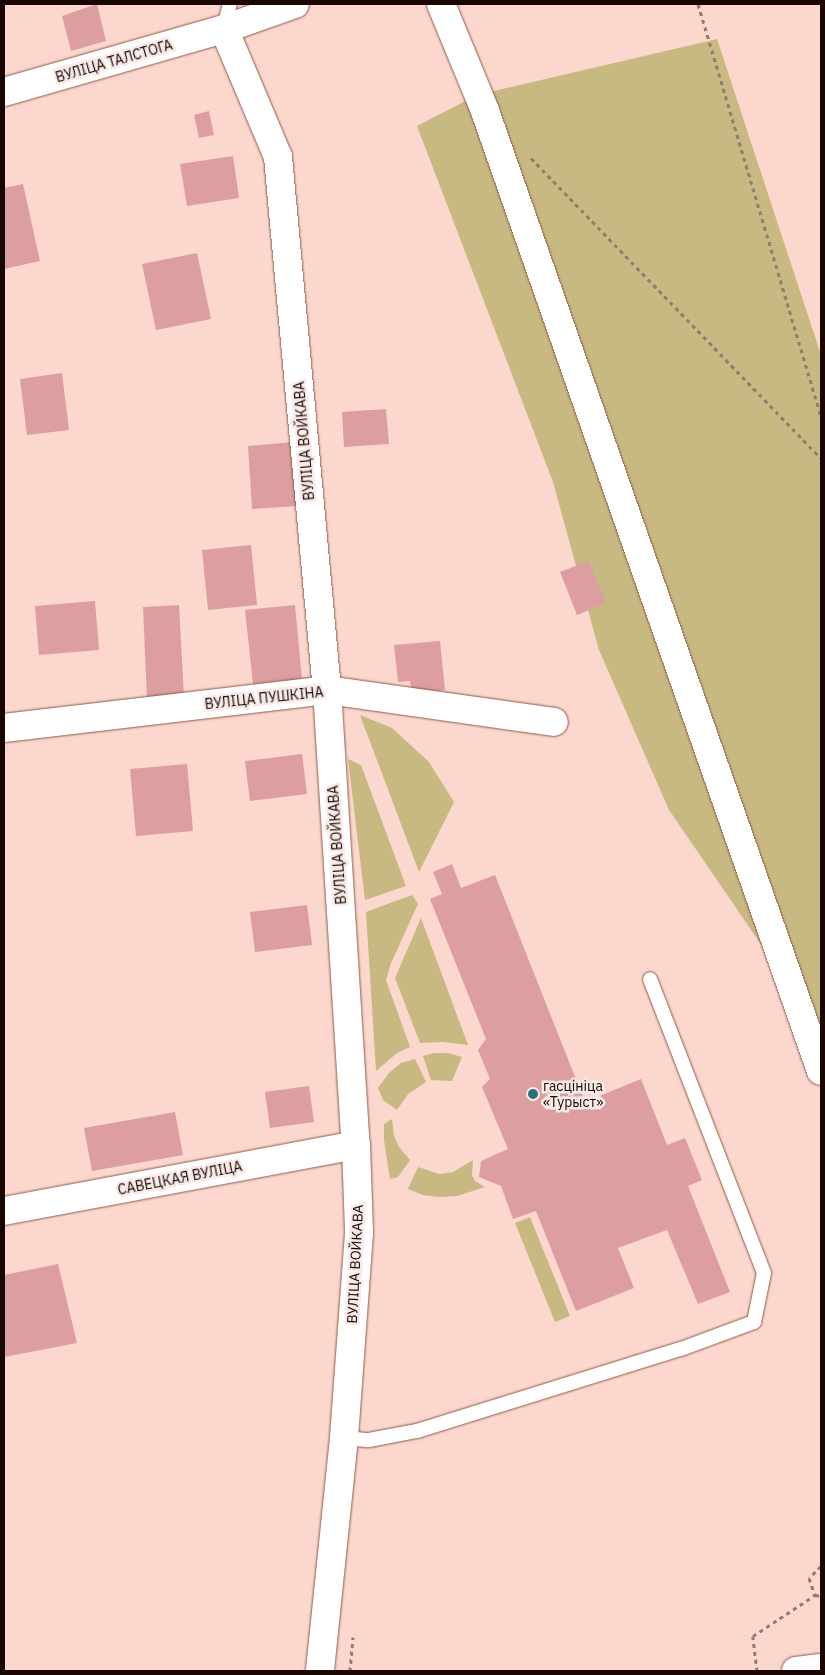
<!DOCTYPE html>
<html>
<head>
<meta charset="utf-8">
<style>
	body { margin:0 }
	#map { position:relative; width:825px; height:1675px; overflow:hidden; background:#fcd7cd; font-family:"IBM Plex Sans",sans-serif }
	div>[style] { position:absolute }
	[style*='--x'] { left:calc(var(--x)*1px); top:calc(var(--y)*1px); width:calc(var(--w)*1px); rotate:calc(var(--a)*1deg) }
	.green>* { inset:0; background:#c7b981 }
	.building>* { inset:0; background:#dc9ea1 }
	.path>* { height:3px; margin-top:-1.5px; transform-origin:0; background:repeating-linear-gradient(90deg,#967972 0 4px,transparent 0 8px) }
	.roads { filter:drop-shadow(0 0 1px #8e5a4c) drop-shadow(0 0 1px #8e5a4c) }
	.lane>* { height:14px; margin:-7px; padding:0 7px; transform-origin:7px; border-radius:7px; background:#fff }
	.street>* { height:28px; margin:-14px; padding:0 14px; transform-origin:14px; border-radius:14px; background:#fff }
	.dots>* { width:14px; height:14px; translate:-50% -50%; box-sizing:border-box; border:2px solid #f7eae7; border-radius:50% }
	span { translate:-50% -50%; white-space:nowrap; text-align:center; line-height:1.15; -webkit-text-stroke:5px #f7eae7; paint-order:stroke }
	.street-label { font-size:14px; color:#190603 }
	.poi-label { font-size:14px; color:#190603 }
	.left { translate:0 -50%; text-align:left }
	.frame { position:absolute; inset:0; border:5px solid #190603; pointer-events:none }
</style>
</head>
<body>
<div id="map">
	<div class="green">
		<i style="clip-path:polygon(717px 39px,821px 355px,821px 1073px,786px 981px,669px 810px,599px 650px,553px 482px,417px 126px,477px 95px)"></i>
		<i style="clip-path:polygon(360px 715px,392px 728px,429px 762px,454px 802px,419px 872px)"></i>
		<i style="clip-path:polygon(348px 759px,361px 765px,406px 886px,365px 900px)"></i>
		<i style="clip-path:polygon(412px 895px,418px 904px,391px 963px,386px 980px,410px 1047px,397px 1053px,376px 1071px,366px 912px)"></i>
		<i style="clip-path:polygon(421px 918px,468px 1045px,443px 1042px,420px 1043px,395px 978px)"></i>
		<i style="clip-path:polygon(434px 1053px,448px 1053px,462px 1057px,452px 1081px,431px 1080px,423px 1056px)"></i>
		<i style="clip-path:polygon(415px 1059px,426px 1082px,408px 1094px,397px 1110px,383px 1100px,378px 1088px,389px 1073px,401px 1063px)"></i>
		<i style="clip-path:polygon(392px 1119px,394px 1136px,399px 1147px,410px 1160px,398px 1177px,390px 1179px,384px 1140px,384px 1124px)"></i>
		<i style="clip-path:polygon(473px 1160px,472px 1175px,475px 1181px,485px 1187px,457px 1196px,439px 1197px,423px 1195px,408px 1189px,418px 1167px,439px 1174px,453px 1172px)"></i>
		<i style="clip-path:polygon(530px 1217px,570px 1316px,555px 1322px,515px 1223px)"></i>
	</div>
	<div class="building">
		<i style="clip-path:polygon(97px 4px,106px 41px,71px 51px,62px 16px)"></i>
		<i style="clip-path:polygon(209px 111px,214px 135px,199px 138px,194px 115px)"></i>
		<i style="clip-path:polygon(233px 156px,239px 198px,187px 206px,180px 164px)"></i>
		<i style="clip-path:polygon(23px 184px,40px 261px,4px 269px,4px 188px)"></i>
		<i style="clip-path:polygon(197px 253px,211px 319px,156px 330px,142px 264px)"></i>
		<i style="clip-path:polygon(62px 373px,69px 430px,27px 435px,20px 379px)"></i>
		<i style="clip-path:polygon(386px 409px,389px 444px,344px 447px,342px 412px)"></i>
		<i style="clip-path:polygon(294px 442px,298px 506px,252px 509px,248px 446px)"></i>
		<i style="clip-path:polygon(251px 545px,257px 605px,208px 610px,202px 550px)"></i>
		<i style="clip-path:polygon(589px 561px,606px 603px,577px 615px,560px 572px)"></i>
		<i style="clip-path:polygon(95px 601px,99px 650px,39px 655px,35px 606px)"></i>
		<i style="clip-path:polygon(179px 605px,184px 696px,147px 698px,143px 607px)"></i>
		<i style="clip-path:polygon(295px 605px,302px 679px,253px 684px,245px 610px)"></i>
		<i style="clip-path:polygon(440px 641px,445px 690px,412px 694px,410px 681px,398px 682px,394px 645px)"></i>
		<i style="clip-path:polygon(302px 754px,307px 794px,250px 801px,245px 761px)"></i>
		<i style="clip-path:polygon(187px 764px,193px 831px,136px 836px,130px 769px)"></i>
		<i style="clip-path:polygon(452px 864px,461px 888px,495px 875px,585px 1102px,641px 1079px,667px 1145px,685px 1138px,702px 1180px,688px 1186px,730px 1292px,698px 1304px,667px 1230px,618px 1248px,634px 1288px,576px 1311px,536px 1211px,513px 1219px,501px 1186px,479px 1177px,481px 1161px,508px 1149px,482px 1087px,490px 1079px,478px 1050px,486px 1039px,430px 899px,442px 894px,433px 872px)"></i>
		<i style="clip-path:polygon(307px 905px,312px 945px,255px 952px,250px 912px)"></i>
		<i style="clip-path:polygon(309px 1086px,314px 1122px,270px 1128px,265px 1092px)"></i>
		<i style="clip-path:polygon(175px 1112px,183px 1155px,92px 1171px,84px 1128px)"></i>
		<i style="clip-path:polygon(58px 1264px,77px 1343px,4px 1357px,4px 1275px)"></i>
	</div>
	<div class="path">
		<i style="--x:698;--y:4;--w:431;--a:73.4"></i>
		<i style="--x:531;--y:158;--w:417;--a:46"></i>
		<i style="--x:821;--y:1566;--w:17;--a:135"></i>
		<i style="--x:809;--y:1578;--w:18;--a:71"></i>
		<i style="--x:815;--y:1595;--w:6;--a:9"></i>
		<i style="--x:350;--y:1671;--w:34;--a:-85"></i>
		<i style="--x:757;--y:1671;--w:35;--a:-97"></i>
		<i style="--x:753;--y:1636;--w:74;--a:-33.5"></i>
	</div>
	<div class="roads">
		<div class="lane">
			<i style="--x:224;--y:29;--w:26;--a:-77"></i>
			<i style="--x:344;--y:1438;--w:25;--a:5"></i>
			<i style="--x:369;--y:1440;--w:49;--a:-10.6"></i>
			<i style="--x:417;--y:1431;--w:276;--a:-17.3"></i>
			<i style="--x:681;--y:1349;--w:78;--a:-20.3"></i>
			<i style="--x:754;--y:1322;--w:50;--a:-78.5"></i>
			<i style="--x:764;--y:1273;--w:315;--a:-111.2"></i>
		</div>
		<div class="street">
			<i style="--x:441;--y:4;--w:116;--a:67.6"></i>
			<i style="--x:485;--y:111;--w:1017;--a:70.71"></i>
			<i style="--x:224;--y:29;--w:139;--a:67.1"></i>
			<i style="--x:278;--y:157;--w:535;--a:84.75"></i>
			<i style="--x:327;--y:690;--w:456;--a:86.4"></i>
			<i style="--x:356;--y:1145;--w:88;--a:88"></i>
			<i style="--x:359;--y:1233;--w:206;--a:94.2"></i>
			<i style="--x:344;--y:1438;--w:234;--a:95.9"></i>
			<i style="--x:4;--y:92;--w:229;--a:-16"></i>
			<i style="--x:224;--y:29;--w:75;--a:-19.4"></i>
			<i style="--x:4;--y:728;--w:325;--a:-6.7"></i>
			<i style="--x:327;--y:690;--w:229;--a:8"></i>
			<i style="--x:4;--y:1211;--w:358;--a:-10.6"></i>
			<i style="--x:796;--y:1671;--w:25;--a:-7"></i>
		</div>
	</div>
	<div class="dots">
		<i style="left:533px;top:1094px;background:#2c7080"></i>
	</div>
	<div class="street-label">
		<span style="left:114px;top:61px;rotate:-16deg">ВУЛІЦА ТАЛСТОГА</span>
		<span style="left:304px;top:441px;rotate:-95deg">ВУЛІЦА ВОЙКАВА</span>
		<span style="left:264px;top:698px;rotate:-6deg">ВУЛІЦА ПУШКІНА</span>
		<span style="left:337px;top:845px;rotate:-94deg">ВУЛІЦА ВОЙКАВА</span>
		<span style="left:180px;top:1178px;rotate:-11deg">САВЕЦКАЯ ВУЛІЦА</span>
		<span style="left:355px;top:1264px;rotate:-87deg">ВУЛІЦА ВОЙКАВА</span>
	</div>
	<div class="poi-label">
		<span class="left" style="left:543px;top:1094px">гасцініца<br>«Турыст»</span>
	</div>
	<div class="frame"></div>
</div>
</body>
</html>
